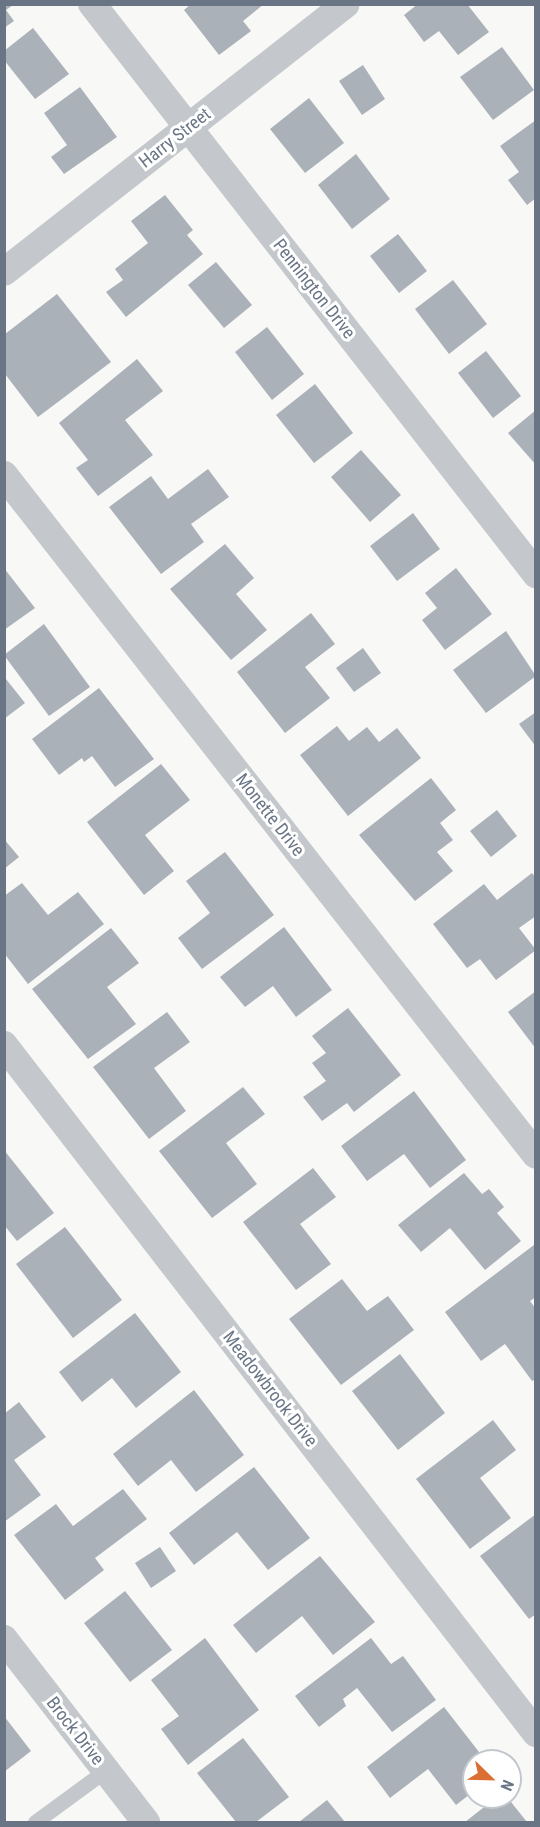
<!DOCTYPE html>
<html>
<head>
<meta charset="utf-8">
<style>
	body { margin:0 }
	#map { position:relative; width:540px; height:1827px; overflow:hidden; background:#f8f8f6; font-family:"Roboto Condensed",sans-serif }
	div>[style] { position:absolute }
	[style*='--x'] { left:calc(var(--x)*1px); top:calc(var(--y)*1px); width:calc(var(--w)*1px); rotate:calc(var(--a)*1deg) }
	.building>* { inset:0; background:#abb1b8 }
	.lane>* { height:15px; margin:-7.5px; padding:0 7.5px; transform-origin:7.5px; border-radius:7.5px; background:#c4c7cb }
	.street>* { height:28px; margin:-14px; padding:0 14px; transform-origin:14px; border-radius:14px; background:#c4c7cb }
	span { translate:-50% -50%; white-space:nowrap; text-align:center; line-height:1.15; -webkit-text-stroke:6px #fff; paint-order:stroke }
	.street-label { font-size:18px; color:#697585 }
	.frame { position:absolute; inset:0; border:6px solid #697585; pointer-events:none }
	.north { position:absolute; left:462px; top:1749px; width:60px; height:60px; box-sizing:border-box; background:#fff; border:2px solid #c3c8ce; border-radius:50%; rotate:113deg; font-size:16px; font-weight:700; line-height:24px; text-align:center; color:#697585 }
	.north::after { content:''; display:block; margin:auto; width:21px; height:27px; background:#db6e33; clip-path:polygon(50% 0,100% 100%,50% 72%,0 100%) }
</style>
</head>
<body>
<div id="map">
	<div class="building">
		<i style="clip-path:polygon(191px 4px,264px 4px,243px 21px,251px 31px,219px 55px,184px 10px)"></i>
		<i style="clip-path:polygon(418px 4px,467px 4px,489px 32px,458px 55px,439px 31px,424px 42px,404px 15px)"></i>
		<i style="clip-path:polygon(4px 5px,13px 5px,6px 10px,14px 21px,4px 28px)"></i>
		<i style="clip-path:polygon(33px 28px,69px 74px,35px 99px,4px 60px,4px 51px)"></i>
		<i style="clip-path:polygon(502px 47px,534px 90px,493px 120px,460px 77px)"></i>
		<i style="clip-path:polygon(363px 65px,385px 99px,362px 115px,339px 81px)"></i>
		<i style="clip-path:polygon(80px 87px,117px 137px,64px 174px,51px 157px,67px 145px,44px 113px)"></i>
		<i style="clip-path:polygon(309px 98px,344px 143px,305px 173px,270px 129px)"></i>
		<i style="clip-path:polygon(536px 120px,536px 198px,527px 205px,508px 180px,519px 172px,500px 146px)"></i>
		<i style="clip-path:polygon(356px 154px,390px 199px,352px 229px,318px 185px)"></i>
		<i style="clip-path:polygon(165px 195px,193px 230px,187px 235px,203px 254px,126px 317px,106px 292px,123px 280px,115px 269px,148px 243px,131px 221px)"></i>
		<i style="clip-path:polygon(398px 234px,427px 271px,399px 293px,370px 256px)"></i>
		<i style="clip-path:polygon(216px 262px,252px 305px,224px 328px,188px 285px)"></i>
		<i style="clip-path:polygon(453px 280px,487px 324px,449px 354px,415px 309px)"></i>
		<i style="clip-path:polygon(57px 294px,111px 362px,38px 417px,5px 374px,5px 334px)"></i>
		<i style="clip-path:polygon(267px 327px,304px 374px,272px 400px,235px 352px)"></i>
		<i style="clip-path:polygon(486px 351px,521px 396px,493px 418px,458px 373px)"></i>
		<i style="clip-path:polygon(137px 359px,163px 391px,125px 420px,153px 455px,98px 496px,76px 468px,88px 460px,59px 423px)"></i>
		<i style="clip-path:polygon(315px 384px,353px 433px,314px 463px,276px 415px)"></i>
		<i style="clip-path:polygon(536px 410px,536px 465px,508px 433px)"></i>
		<i style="clip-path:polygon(361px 450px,401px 495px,370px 522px,331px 477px)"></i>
		<i style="clip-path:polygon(208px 469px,229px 497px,191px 524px,204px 542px,161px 574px,109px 507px,151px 476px,168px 499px)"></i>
		<i style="clip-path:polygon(413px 513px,440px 549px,397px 581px,370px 546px)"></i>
		<i style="clip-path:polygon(225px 544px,254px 578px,236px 594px,267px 630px,231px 660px,170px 589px)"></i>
		<i style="clip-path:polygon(4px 568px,35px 608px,4px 630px)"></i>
		<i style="clip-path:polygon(456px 568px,492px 614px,445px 650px,422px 620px,437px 608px,425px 593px)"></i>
		<i style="clip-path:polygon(311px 613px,335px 644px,305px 667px,330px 698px,285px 733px,237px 672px)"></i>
		<i style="clip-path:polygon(44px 624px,90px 687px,49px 716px,4px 655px)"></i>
		<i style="clip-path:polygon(506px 631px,536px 676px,486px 713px,453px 670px)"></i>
		<i style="clip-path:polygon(363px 648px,381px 673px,354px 692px,336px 668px)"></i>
		<i style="clip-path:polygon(6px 679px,25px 703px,4px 719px,4px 680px)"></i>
		<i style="clip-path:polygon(99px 688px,154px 759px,115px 787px,92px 756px,84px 762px,82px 758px,59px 775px,32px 739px)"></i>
		<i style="clip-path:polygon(536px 712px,536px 747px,519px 724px)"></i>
		<i style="clip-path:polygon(337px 726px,349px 741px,367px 727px,379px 742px,397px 728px,421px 758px,348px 816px,300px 755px)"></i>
		<i style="clip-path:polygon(161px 764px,190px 800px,145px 835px,174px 871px,144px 895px,87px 822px)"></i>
		<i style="clip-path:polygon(431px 778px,456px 810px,440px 823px,453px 840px,437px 852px,453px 871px,415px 901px,359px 835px)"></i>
		<i style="clip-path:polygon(497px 810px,517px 836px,491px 857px,470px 831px)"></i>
		<i style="clip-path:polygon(4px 839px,19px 857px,4px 869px)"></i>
		<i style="clip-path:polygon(225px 852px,274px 915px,202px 969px,178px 938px,210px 913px,186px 881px)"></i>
		<i style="clip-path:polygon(532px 873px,536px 878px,536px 916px,519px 928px,536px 950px,496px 980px,480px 959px,467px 968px,433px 924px,484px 884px,497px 900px)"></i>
		<i style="clip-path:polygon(22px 883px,48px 915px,78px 892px,104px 924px,28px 984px,4px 953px,4px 896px)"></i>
		<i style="clip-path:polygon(284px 927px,332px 990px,296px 1017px,273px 986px,245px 1007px,220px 977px)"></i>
		<i style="clip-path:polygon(111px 928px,139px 963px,107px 987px,136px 1024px,88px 1059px,32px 989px)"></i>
		<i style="clip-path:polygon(536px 991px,536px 1049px,508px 1012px)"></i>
		<i style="clip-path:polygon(348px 1008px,401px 1075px,354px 1112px,347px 1103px,322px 1121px,303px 1097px,326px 1081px,312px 1063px,326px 1053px,312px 1036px)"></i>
		<i style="clip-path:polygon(167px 1012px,190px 1042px,154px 1068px,186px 1111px,149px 1139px,93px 1067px)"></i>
		<i style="clip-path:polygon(243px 1087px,265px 1114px,226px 1143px,257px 1184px,212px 1218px,159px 1151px)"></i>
		<i style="clip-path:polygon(414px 1091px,466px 1160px,430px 1188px,404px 1154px,367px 1181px,341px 1146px)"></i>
		<i style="clip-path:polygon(4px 1150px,54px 1213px,17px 1241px,4px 1225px)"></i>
		<i style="clip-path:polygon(313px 1168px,336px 1197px,300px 1224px,331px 1264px,296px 1290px,243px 1222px)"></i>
		<i style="clip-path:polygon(464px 1173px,482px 1194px,489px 1189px,504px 1207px,497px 1213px,521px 1241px,485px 1270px,450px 1228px,421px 1252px,398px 1225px)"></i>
		<i style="clip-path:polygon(65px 1227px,122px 1300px,73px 1338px,16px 1264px)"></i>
		<i style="clip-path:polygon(534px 1245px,536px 1297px,530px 1301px,536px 1309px,536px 1379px,532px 1381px,505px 1344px,481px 1361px,445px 1312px)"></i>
		<i style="clip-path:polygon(342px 1279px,367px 1311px,388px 1296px,414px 1330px,341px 1385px,289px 1319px)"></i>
		<i style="clip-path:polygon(135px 1313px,181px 1372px,136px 1408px,112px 1378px,82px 1402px,59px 1372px)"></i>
		<i style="clip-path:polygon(400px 1354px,445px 1413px,398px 1450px,352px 1391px)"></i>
		<i style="clip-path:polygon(194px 1390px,244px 1455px,196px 1492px,171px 1460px,138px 1486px,113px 1454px)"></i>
		<i style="clip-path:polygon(19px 1402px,46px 1437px,14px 1460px,41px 1495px,4px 1522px,4px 1414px)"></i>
		<i style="clip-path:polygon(493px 1420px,516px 1450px,480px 1478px,511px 1518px,470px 1549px,416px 1479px)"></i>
		<i style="clip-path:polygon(254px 1467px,310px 1538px,268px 1570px,237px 1532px,194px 1565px,169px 1533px)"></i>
		<i style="clip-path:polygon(123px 1489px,147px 1519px,95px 1558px,104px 1570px,65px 1600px,14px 1535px,56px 1504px,73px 1526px)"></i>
		<i style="clip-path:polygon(536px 1514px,536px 1614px,529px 1619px,480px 1556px)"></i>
		<i style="clip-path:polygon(160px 1547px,176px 1571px,151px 1588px,135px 1563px)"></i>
		<i style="clip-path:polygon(320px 1556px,375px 1622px,333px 1655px,302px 1616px,256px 1653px,233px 1625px)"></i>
		<i style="clip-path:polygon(125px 1591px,172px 1650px,130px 1682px,84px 1623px)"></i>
		<i style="clip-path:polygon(205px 1638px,259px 1710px,188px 1765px,161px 1729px,179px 1716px,151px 1680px)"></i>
		<i style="clip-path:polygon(371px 1638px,391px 1664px,403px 1656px,436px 1700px,392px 1732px,357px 1688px,343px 1699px,346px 1706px,319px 1727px,295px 1696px)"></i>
		<i style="clip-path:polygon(444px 1707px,486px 1761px,474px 1761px,474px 1791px,456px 1805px,428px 1769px,390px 1798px,367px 1767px)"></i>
		<i style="clip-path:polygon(4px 1716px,31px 1751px,4px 1772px)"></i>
		<i style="clip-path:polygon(243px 1738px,289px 1797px,256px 1822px,236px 1822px,197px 1773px)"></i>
		<i style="clip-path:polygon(497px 1797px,507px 1797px,527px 1822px,465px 1822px)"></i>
		<i style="clip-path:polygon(327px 1800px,345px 1822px,299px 1822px)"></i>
	</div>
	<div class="lane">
		<i style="--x:35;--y:1822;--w:88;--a:-36.2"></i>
	</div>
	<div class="street">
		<i style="--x:92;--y:4;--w:723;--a:52.08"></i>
		<i style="--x:4;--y:272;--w:434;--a:-38.1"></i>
		<i style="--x:4;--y:475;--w:863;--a:51.96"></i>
		<i style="--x:4;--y:1045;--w:870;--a:52.29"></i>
		<i style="--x:4;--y:1639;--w:232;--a:52.2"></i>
	</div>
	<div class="street-label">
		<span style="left:175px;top:138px;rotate:-38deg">Harry Street</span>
		<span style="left:314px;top:289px;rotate:52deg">Pennington Drive</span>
		<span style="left:270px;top:815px;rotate:52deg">Monette Drive</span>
		<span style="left:270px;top:1389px;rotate:52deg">Meadowbrook Drive</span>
		<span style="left:75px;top:1731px;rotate:52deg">Brock Drive</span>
	</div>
	<div class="frame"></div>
	<div class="north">N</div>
</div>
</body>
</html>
